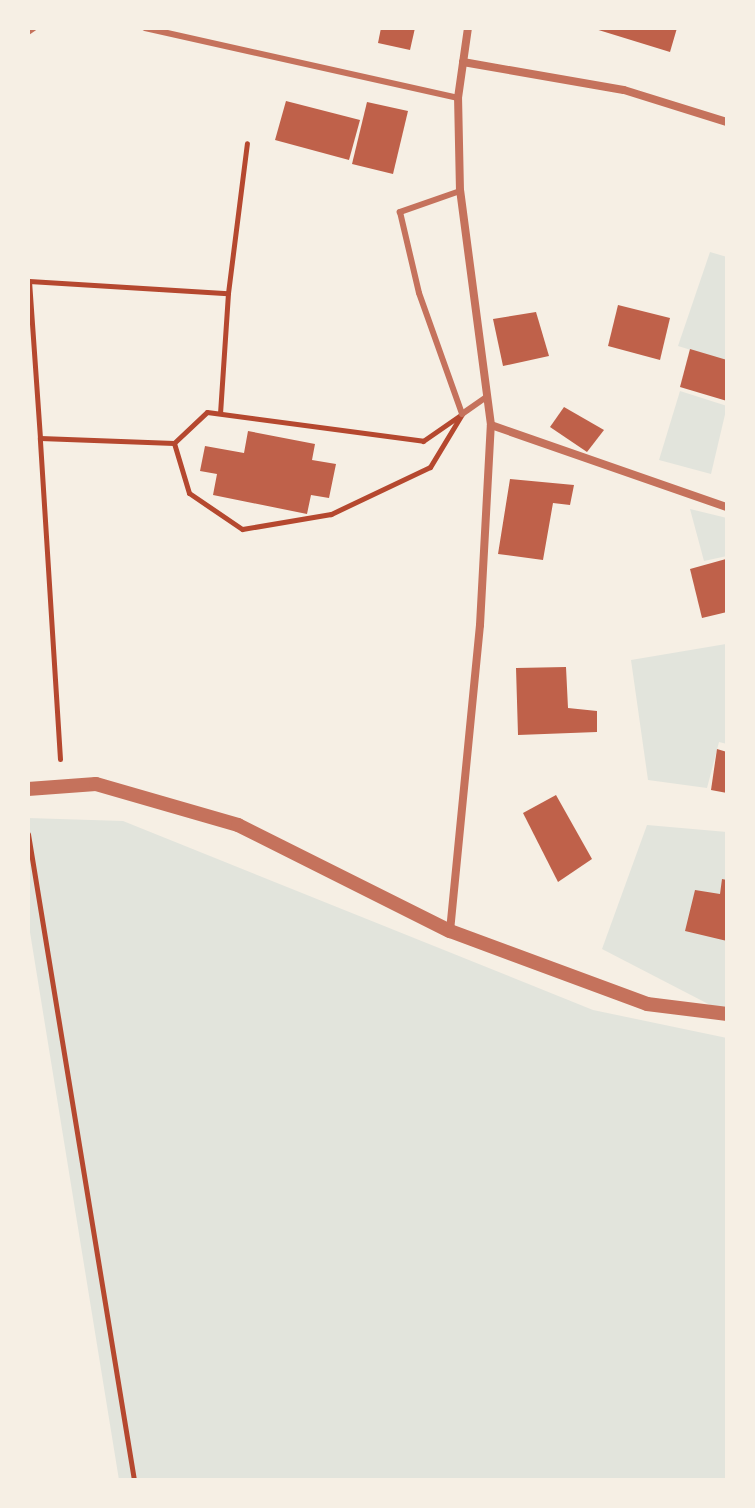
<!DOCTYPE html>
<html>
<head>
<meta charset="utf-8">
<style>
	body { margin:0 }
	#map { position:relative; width:755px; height:1508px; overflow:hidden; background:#f6efe4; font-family:"Fira Sans",sans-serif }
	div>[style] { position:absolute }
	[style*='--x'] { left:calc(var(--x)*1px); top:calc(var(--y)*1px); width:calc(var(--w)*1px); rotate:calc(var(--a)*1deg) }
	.green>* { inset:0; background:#e2e4dc }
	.building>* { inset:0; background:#bf614a }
	.path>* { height:5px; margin:-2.5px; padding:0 2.5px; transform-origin:2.5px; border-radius:2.5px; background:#b5482f }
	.service>* { height:6px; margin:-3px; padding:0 3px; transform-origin:3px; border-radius:3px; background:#c5725c }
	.minor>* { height:8px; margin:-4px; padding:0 4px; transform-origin:4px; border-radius:4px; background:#c5725c }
	.tertiary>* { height:14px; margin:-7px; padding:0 7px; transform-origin:7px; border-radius:7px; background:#c5725c }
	span { translate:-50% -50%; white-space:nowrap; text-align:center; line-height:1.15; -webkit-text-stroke:6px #f6efe4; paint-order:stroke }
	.frame { position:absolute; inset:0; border:30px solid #f6efe4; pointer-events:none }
</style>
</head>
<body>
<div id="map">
	<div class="green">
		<i style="clip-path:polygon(710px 252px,727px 257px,727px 361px,678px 346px)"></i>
		<i style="clip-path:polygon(680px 391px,727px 406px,711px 474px,659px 460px)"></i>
		<i style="clip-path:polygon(690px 509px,727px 518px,727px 556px,704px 561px)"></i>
		<i style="clip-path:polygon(726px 644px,727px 744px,719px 742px,707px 788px,648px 780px,631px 660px)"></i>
		<i style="clip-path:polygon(28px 818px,123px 821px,593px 1010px,727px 1038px,727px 1480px,119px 1480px,28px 920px)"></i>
		<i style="clip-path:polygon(647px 825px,727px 832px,727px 1006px,716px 1008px,602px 949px)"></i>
	</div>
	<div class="building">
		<i style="clip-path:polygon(381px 28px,415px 28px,410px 50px,378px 43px)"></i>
		<i style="clip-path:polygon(592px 28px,677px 28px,670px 52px)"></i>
		<i style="clip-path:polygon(286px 101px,360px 120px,349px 160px,275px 140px)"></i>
		<i style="clip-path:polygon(367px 102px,408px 111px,393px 174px,352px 164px)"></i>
		<i style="clip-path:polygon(618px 305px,670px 318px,660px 360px,608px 346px)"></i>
		<i style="clip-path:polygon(536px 312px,549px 356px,503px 366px,493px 319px)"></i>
		<i style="clip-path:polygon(690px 349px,727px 360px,727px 401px,680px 387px)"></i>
		<i style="clip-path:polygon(564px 407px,604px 430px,587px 452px,550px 427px)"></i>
		<i style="clip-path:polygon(248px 431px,315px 444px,312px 460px,336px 464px,329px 498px,311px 495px,307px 514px,213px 495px,217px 474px,200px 471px,205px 446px,244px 453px)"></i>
		<i style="clip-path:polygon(510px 479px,574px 485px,570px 505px,553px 503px,543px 560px,498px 554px)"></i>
		<i style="clip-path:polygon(726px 559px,727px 612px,702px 618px,690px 569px)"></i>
		<i style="clip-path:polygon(566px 667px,568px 708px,597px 711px,597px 732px,518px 735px,516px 668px)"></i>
		<i style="clip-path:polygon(717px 749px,727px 752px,727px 793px,711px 790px)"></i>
		<i style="clip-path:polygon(556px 795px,592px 859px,558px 882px,523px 813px)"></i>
		<i style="clip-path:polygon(722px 879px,727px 880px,727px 941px,685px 931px,695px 890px,720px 894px)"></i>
	</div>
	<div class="path">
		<i style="--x:228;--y:293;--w:151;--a:-82.8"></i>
		<i style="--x:207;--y:412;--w:218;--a:7.6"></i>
		<i style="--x:423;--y:441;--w:47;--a:-34.7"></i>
		<i style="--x:462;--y:414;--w:62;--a:121.1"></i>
		<i style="--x:430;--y:467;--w:110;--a:154.6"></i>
		<i style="--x:331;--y:514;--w:90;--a:170.4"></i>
		<i style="--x:242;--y:529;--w:64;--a:-145.8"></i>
		<i style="--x:189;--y:493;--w:52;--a:-106.7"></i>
		<i style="--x:174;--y:443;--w:45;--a:-43.2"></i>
		<i style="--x:40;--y:438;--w:157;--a:-94"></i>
		<i style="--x:29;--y:281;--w:199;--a:3.5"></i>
		<i style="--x:228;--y:293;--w:120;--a:93.8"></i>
		<i style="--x:60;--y:759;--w:322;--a:-93.6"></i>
		<i style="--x:40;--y:438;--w:134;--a:2.1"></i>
		<i style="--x:28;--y:834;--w:655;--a:80.68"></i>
	</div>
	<div class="service">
		<i style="--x:145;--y:28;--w:321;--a:12.6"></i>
		<i style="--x:28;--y:32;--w:7;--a:-34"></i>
		<i style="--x:460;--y:191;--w:64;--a:160.7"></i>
		<i style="--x:400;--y:212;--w:83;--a:76.8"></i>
		<i style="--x:419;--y:293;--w:128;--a:70.4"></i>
		<i style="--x:462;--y:414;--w:29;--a:-35"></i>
	</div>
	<div class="minor">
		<i style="--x:463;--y:62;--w:163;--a:9.9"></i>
		<i style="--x:624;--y:90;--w:108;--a:17.3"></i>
		<i style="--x:491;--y:425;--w:250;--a:19.2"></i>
		<i style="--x:450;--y:931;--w:307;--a:-84.4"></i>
		<i style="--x:480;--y:625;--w:200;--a:-86.9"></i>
		<i style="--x:491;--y:425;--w:236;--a:-97.5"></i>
		<i style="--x:460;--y:191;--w:93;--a:-91.2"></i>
		<i style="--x:458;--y:98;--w:71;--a:-81.9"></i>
	</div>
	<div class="tertiary">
		<i style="--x:28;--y:789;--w:68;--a:-4.2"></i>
		<i style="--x:96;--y:784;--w:148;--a:16.1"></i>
		<i style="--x:238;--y:825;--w:237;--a:26.6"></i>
		<i style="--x:450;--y:931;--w:210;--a:20.3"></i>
		<i style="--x:647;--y:1004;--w:81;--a:7.1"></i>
	</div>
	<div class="frame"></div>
</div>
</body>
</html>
